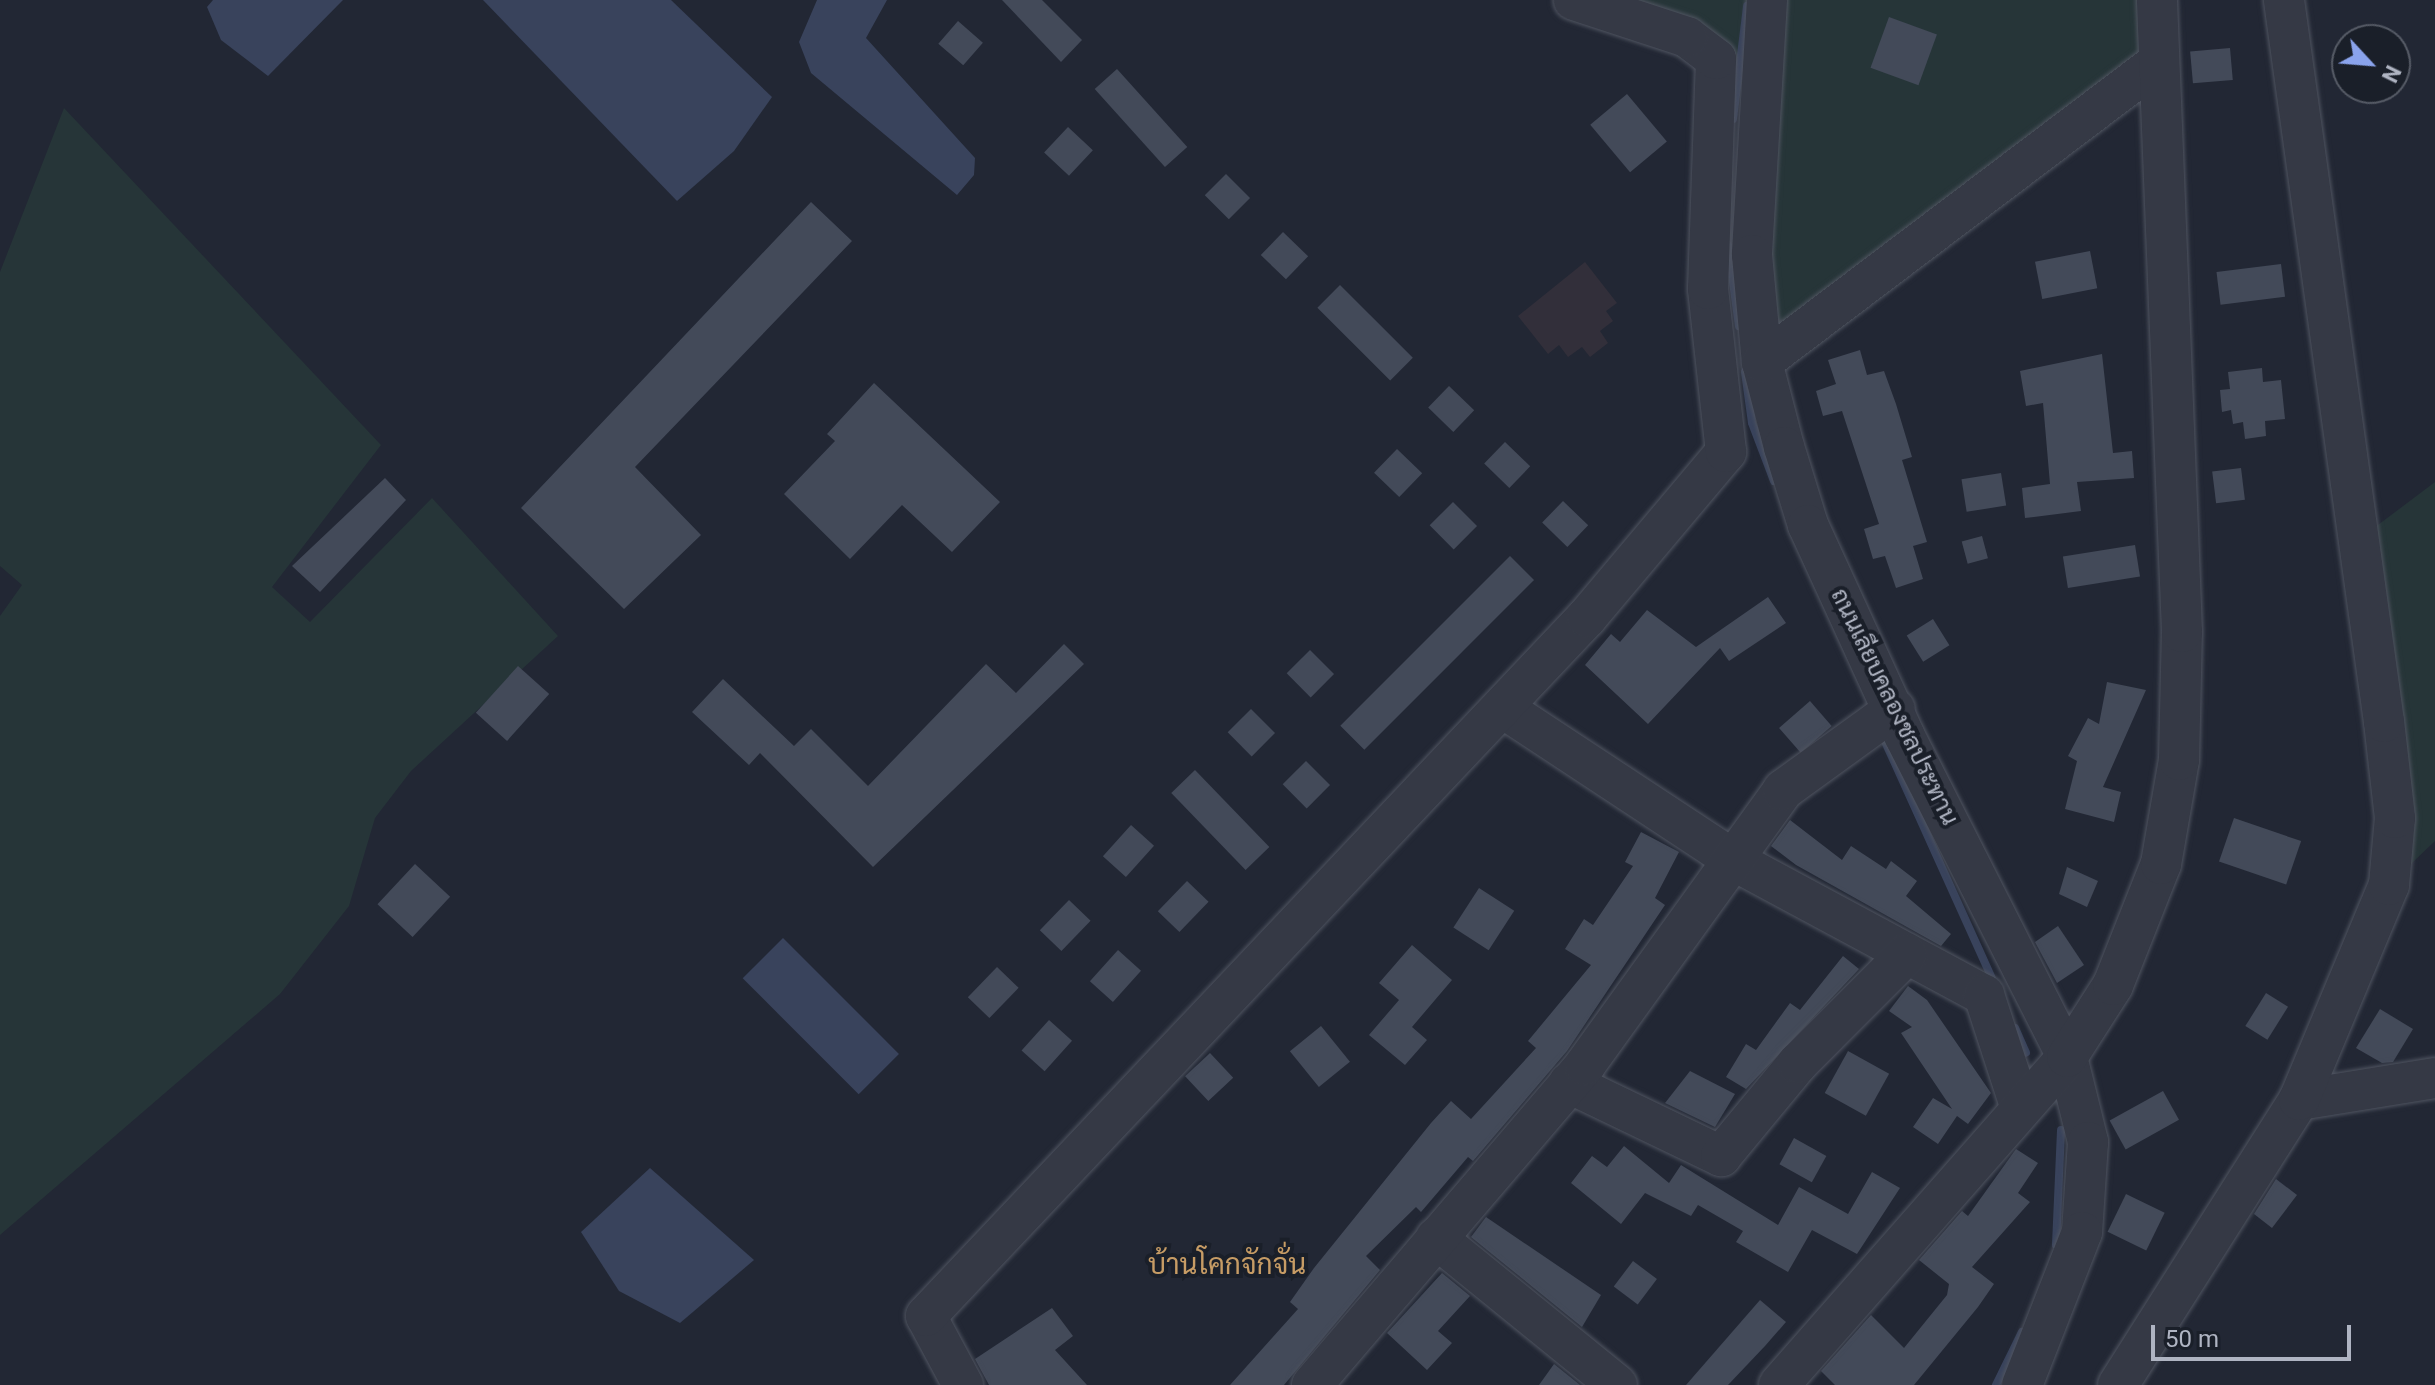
<!DOCTYPE html>
<meta charset="utf-8">
<style>
body{margin:0}
#map{position:relative;width:2435px;height:1385px;overflow:hidden;background:#222734;font-family:Roboto,Sarabun,sans-serif}
div>[style]{position:absolute}
.medical>*{inset:0;background:#322f3a}
.green>*{inset:0;background:#263538}
.water>*{inset:0;background:#39435c;transform-origin:0 0}
.stream>*{height:8px;margin:-4px;padding:0 4px;transform-origin:4px;border-radius:4px;background:#39435c}
.building>*{inset:0;background:#434a59;transform-origin:0 0}
.roads{filter:drop-shadow(0 0 2px #4f5460) drop-shadow(0 0 2px #4f5460)}
.minor>*{height:40px;margin:-20px;padding:0 20px;transform-origin:20px;border-radius:20px;background:#353945}
span{translate:-50% -50%;white-space:nowrap;text-align:center;line-height:1.15;-webkit-text-stroke:8px #1a1f29;paint-order:stroke}
.street-label{font-size:24px;color:#afb4c2}
.quarter-label{font-size:28px;color:#c79c65}
.north{position:absolute;left:2331px;top:24px;width:80px;height:80px;box-sizing:border-box;background:#1a1f29;border:2px solid #565b66;border-radius:50%;rotate:116deg;font-size:22px;font-weight:700;line-height:32px;text-align:center;color:#afb4c2}
.north::after{content:'';display:block;margin:auto;width:28px;height:36px;background:#8aa3ec;clip-path:polygon(50% 0,100% 100%,50% 72%,0 100%)}
.scale{position:absolute;left:2151px;top:1325px;width:200px;height:36px;box-sizing:border-box;border:4px solid #afb4c2;border-top:0;padding-left:10px;font-size:24px;line-height:28px;white-space:nowrap;color:#afb4c2;-webkit-text-stroke:6px #1a1f29;paint-order:stroke}
</style>
<div id="map">
<div class="medical">
<i style="clip-path:polygon(1585px 262px,1617px 303px,1606px 311px,1613px 321px,1600px 331px,1608px 343px,1590px 357px,1582px 347px,1568px 357px,1559px 345px,1548px 354px,1518px 316px)"></i>
</div>
<div class="green">
<i style="clip-path:polygon(1575px 0,2157px 0,2156px 64px,1762px 362px,1760px 46px,1738px 76px,1717px 74px)"></i>
<i style="clip-path:polygon(64px 108px,381px 445px,272px 587px,310px 622px,432px 498px,558px 636px,411px 771px,375px 818px,349px 906px,280px 994px,0 1235px,0 616px,22px 585px,0 566px,0 272px)"></i>
<i style="clip-path:polygon(2435px 482px,2435px 841px,2389px 885px,2358px 540px)"></i>
</div>
<div class="water">
<i style="clip-path:polygon(213px 0,343px 0,268px 76px,221px 40px,207px 7px)"></i>
<i style="clip-path:polygon(483px 0,671px 0,772px 97px,734px 151px,677px 201px)"></i>
<i style="clip-path:polygon(817px 0,887px 0,866px 38px,975px 158px,974px 175px,957px 195px,811px 73px,799px 42px)"></i>
<i style="left:783px;top:938px;width:164px;height:57px;rotate:45deg"></i>
<i style="clip-path:polygon(650px 1168px,754px 1260px,680px 1323px,619px 1291px,581px 1232px)"></i>
</div>
<div class="stream">
<i style="left:1733px;top:119px;width:114px;rotate:-82.9deg"></i>
<i style="left:1728px;top:245px;width:82px;rotate:82.3deg"></i>
<i style="left:1745px;top:372px;width:51px;rotate:82.2deg"></i>
<i style="left:1752px;top:423px;width:62px;rotate:69.2deg"></i>
<i style="left:1883px;top:737px;width:270px;rotate:65.7deg"></i>
<i style="left:2015px;top:1028px;width:27px;rotate:66deg"></i>
<i style="left:2056px;top:1245px;width:115px;rotate:-87.5deg"></i>
<i style="left:1996px;top:1385px;width:59px;rotate:-63.9deg"></i>
</div>
<div class="building">
<i style="clip-path:polygon(1002px 0,1042px 0,1082px 40px,1061px 62px)"></i>
<i style="left:1889px;top:17px;width:51px;height:54px;rotate:20deg"></i>
<i style="left:958px;top:21px;width:33px;height:30px;rotate:41deg"></i>
<i style="left:2230px;top:48px;width:32px;height:40px;rotate:85deg"></i>
<i style="left:1117px;top:69px;width:105px;height:30px;rotate:48deg"></i>
<i style="left:1627px;top:94px;width:62px;height:48px;rotate:50deg"></i>
<i style="left:1068px;top:127px;width:34px;height:35px;rotate:43deg"></i>
<i style="left:1226px;top:174px;width:34px;height:30px;rotate:45deg"></i>
<i style="clip-path:polygon(811px 202px,852px 241px,635px 467px,701px 535px,624px 609px,521px 508px)"></i>
<i style="left:1283px;top:232px;width:35px;height:32px;rotate:44deg"></i>
<i style="left:2090px;top:251px;width:38px;height:56px;rotate:79deg"></i>
<i style="left:2281px;top:264px;width:33px;height:65px;rotate:83deg"></i>
<i style="left:1340px;top:285px;width:103px;height:32px;rotate:45deg"></i>
<i style="clip-path:polygon(1860px 350px,1867px 375px,1884px 371px,1896px 404px,1912px 457px,1902px 460px,1927px 542px,1913px 546px,1923px 579px,1896px 588px,1885px 556px,1873px 559px,1864px 529px,1879px 524px,1842px 411px,1823px 416px,1816px 391px,1836px 384px,1828px 360px)"></i>
<i style="clip-path:polygon(2102px 354px,2113px 453px,2132px 451px,2134px 478px,2077px 482px,2081px 511px,2025px 518px,2022px 488px,2050px 484px,2043px 403px,2026px 406px,2020px 371px)"></i>
<i style="clip-path:polygon(2262px 368px,2263px 382px,2281px 380px,2285px 419px,2265px 421px,2266px 436px,2245px 439px,2243px 422px,2233px 424px,2231px 410px,2222px 412px,2220px 390px,2230px 389px,2228px 372px)"></i>
<i style="clip-path:polygon(874px 383px,1000px 502px,952px 552px,902px 505px,850px 559px,784px 494px,835px 441px,827px 434px)"></i>
<i style="left:1449px;top:386px;width:35px;height:30px;rotate:44deg"></i>
<i style="left:1505px;top:442px;width:35px;height:30px;rotate:44deg"></i>
<i style="left:1397px;top:449px;width:35px;height:33px;rotate:44deg"></i>
<i style="left:2241px;top:468px;width:32px;height:29px;rotate:83deg"></i>
<i style="left:2001px;top:473px;width:33px;height:40px;rotate:81deg"></i>
<i style="clip-path:polygon(385px 478px,406px 500px,320px 592px,292px 566px)"></i>
<i style="left:1563px;top:501px;width:35px;height:30px;rotate:44deg"></i>
<i style="left:1453px;top:502px;width:34px;height:33px;rotate:45deg"></i>
<i style="left:1982px;top:536px;width:23px;height:21px;rotate:75deg"></i>
<i style="left:2135px;top:545px;width:32px;height:73px;rotate:81deg"></i>
<i style="left:1510px;top:556px;width:34px;height:240px;rotate:45deg"></i>
<i style="clip-path:polygon(1768px 597px,1786px 623px,1729px 661px,1720px 648px,1648px 724px,1585px 665px,1611px 634px,1620px 642px,1647px 610px,1696px 647px)"></i>
<i style="left:1933px;top:619px;width:31px;height:31px;rotate:58deg"></i>
<i style="clip-path:polygon(1064px 644px,1084px 664px,873px 867px,760px 753px,749px 765px,692px 712px,723px 679px,794px 746px,811px 729px,868px 786px,986px 664px,1016px 693px)"></i>
<i style="left:1310px;top:650px;width:34px;height:33px;rotate:45deg"></i>
<i style="left:518px;top:666px;width:42px;height:63px;rotate:42deg"></i>
<i style="clip-path:polygon(2107px 682px,2146px 690px,2103px 787px,2121px 792px,2114px 822px,2065px 809px,2077px 761px,2068px 756px,2088px 718px,2099px 724px)"></i>
<i style="left:1810px;top:701px;width:33px;height:41px;rotate:49deg"></i>
<i style="left:1251px;top:709px;width:34px;height:33px;rotate:45deg"></i>
<i style="left:1306px;top:761px;width:34px;height:33px;rotate:45deg"></i>
<i style="left:1195px;top:770px;width:107px;height:33px;rotate:46deg"></i>
<i style="left:2234px;top:818px;width:71px;height:46px;rotate:19deg"></i>
<i style="clip-path:polygon(1790px 820px,1842px 860px,1851px 846px,1886px 869px,1891px 861px,1917px 881px,1906px 896px,1951px 934px,1941px 946px,1796px 865px,1771px 846px)"></i>
<i style="left:1131px;top:825px;width:31px;height:42px;rotate:42deg"></i>
<i style="clip-path:polygon(1641px 832px,1679px 852px,1655px 898px,1665px 905px,1567px 1051px,1473px 1161px,1468px 1157px,1421px 1212px,1416px 1207px,1366px 1256px,1380px 1270px,1284px 1385px,1230px 1385px,1298px 1309px,1290px 1302px,1314px 1268px,1431px 1123px,1451px 1101px,1471px 1119px,1536px 1048px,1528px 1041px,1591px 965px,1565px 949px,1584px 919px,1593px 925px,1633px 866px,1625px 862px)"></i>
<i style="left:415px;top:864px;width:48px;height:55px;rotate:43deg"></i>
<i style="clip-path:polygon(2067px 867px,2098px 881px,2087px 907px,2059px 894px)"></i>
<i style="left:1187px;top:881px;width:30px;height:42px;rotate:44deg"></i>
<i style="left:1479px;top:888px;width:42px;height:47px;rotate:33deg"></i>
<i style="left:1069px;top:900px;width:30px;height:42px;rotate:44deg"></i>
<i style="clip-path:polygon(2058px 926px,2084px 965px,2057px 983px,2035px 942px)"></i>
<i style="clip-path:polygon(1412px 945px,1452px 980px,1412px 1027px,1427px 1040px,1405px 1065px,1369px 1035px,1399px 1000px,1379px 983px)"></i>
<i style="left:1118px;top:950px;width:31px;height:42px;rotate:42deg"></i>
<i style="clip-path:polygon(1843px 956px,1859px 969px,1746px 1089px,1726px 1077px,1746px 1044px,1756px 1050px,1790px 1003px,1800px 1010px)"></i>
<i style="left:997px;top:967px;width:30px;height:42px;rotate:44deg"></i>
<i style="clip-path:polygon(1908px 986px,1927px 1000px,1991px 1093px,1968px 1124px,1957px 1116px,1938px 1144px,1913px 1127px,1933px 1098px,1952px 1109px,1901px 1033px,1912px 1027px,1889px 1011px)"></i>
<i style="left:2266px;top:993px;width:26px;height:39px;rotate:32deg"></i>
<i style="clip-path:polygon(2380px 1009px,2413px 1029px,2393px 1062px,2382px 1063px,2356px 1048px)"></i>
<i style="left:1049px;top:1020px;width:31px;height:41px;rotate:42deg"></i>
<i style="left:1321px;top:1026px;width:46px;height:40px;rotate:51deg"></i>
<i style="left:1848px;top:1051px;width:47px;height:48px;rotate:29deg"></i>
<i style="left:1210px;top:1053px;width:34px;height:34px;rotate:47deg"></i>
<i style="clip-path:polygon(1690px 1071px,1735px 1094px,1715px 1127px,1665px 1103px)"></i>
<i style="left:2163px;top:1091px;width:33px;height:61px;rotate:61deg"></i>
<i style="left:1794px;top:1138px;width:37px;height:30px;rotate:29deg"></i>
<i style="clip-path:polygon(1624px 1146px,1669px 1183px,1681px 1165px,1778px 1225px,1799px 1187px,1848px 1214px,1872px 1172px,1900px 1188px,1857px 1254px,1812px 1230px,1788px 1272px,1736px 1242px,1743px 1231px,1698px 1205px,1691px 1216px,1645px 1193px,1621px 1224px,1571px 1183px,1592px 1156px,1607px 1167px)"></i>
<i style="clip-path:polygon(2016px 1149px,2038px 1163px,2018px 1193px,2030px 1202px,1972px 1267px,1994px 1284px,1978px 1307px,1914px 1385px,1835px 1385px,1821px 1371px,1871px 1315px,1904px 1348px,1947px 1295px,1949px 1284px,1919px 1260px,1962px 1211px,1968px 1216px)"></i>
<i style="clip-path:polygon(2276px 1179px,2297px 1195px,2272px 1228px,2254px 1214px)"></i>
<i style="left:2126px;top:1194px;width:43px;height:42px;rotate:26deg"></i>
<i style="clip-path:polygon(1486px 1217px,1601px 1295px,1582px 1327px,1471px 1237px)"></i>
<i style="left:1633px;top:1261px;width:30px;height:32px;rotate:37deg"></i>
<i style="clip-path:polygon(1442px 1273px,1470px 1296px,1438px 1331px,1452px 1343px,1427px 1370px,1387px 1333px)"></i>
<i style="clip-path:polygon(1760px 1300px,1786px 1322px,1765px 1346px,1728px 1385px,1686px 1385px)"></i>
<i style="clip-path:polygon(1052px 1308px,1073px 1336px,1055px 1350px,1087px 1385px,989px 1385px,975px 1359px)"></i>
<i style="clip-path:polygon(1554px 1364px,1580px 1385px,1539px 1385px)"></i>
</div>
<div class="roads">
<div class="minor">
<i style="left:1767px;top:0;width:255px;rotate:93.4deg"></i>
<i style="left:1752px;top:255px;width:107px;rotate:84.7deg"></i>
<i style="left:1762px;top:362px;width:88px;rotate:75.5deg"></i>
<i style="left:1784px;top:447px;width:82px;rotate:72.9deg"></i>
<i style="left:1808px;top:525px;width:233px;rotate:65.4deg"></i>
<i style="left:1905px;top:737px;width:359px;rotate:63.1deg"></i>
<i style="left:2067px;top:1057px;width:88px;rotate:76.1deg"></i>
<i style="left:2088px;top:1142px;width:90px;rotate:93.8deg"></i>
<i style="left:2082px;top:1232px;width:164px;rotate:111.4deg"></i>
<i style="left:1762px;top:362px;width:494px;rotate:-37.1deg"></i>
<i style="left:1503px;top:708px;width:278px;rotate:33.4deg"></i>
<i style="left:1735px;top:861px;width:283px;rotate:28.3deg"></i>
<i style="left:1984px;top:995px;width:114px;rotate:72deg"></i>
<i style="left:1569px;top:1083px;width:169px;rotate:25.7deg"></i>
<i style="left:1721px;top:1156px;width:121px;rotate:-50.4deg"></i>
<i style="left:1798px;top:1063px;width:154px;rotate:-45deg"></i>
<i style="left:2299px;top:1100px;width:138px;rotate:-9.2deg"></i>
<i style="left:1436px;top:1238px;width:233px;rotate:39.1deg"></i>
<i style="left:963px;top:1385px;width:78px;rotate:-118.2deg"></i>
<i style="left:926px;top:1316px;width:962px;rotate:-46.6deg"></i>
<i style="left:1587px;top:617px;width:216px;rotate:-49.9deg"></i>
<i style="left:1726px;top:452px;width:164px;rotate:-96.3deg"></i>
<i style="left:1708px;top:289px;width:230px;rotate:-88deg"></i>
<i style="left:1716px;top:59px;width:36px;rotate:-143deg"></i>
<i style="left:1687px;top:37px;width:119px;rotate:-161.9deg"></i>
<i style="left:1312px;top:1385px;width:421px;rotate:-49.5deg"></i>
<i style="left:1585px;top:1065px;width:339px;rotate:-54.2deg"></i>
<i style="left:1783px;top:790px;width:138px;rotate:-35.9deg"></i>
<i style="left:1779px;top:1385px;width:436px;rotate:-48.7deg"></i>
<i style="left:2067px;top:1057px;width:85px;rotate:-57.4deg"></i>
<i style="left:2113px;top:985px;width:130px;rotate:-68.4deg"></i>
<i style="left:2161px;top:864px;width:106px;rotate:-80.2deg"></i>
<i style="left:2179px;top:760px;width:128px;rotate:-88.7deg"></i>
<i style="left:2182px;top:632px;width:632px;rotate:-92.27deg"></i>
<i style="left:2118px;top:1385px;width:338px;rotate:-57.6deg"></i>
<i style="left:2299px;top:1100px;width:233px;rotate:-67.3deg"></i>
<i style="left:2389px;top:885px;width:67px;rotate:-84.9deg"></i>
<i style="left:2395px;top:818px;width:97px;rotate:-96.5deg"></i>
<i style="left:2384px;top:722px;width:729px;rotate:-97.89deg"></i>
</div>
</div>
<div class="street-label">
<span style="left:1894px;top:707px;rotate:64deg">ถนนเลียบคลองชลประทาน</span>
</div>
<div class="quarter-label">
<span style="left:1227px;top:1265px">บ้านโคกจักจั่น</span>
</div>
<div class="north">N</div>
<div class="scale">50 m</div>
</div>
